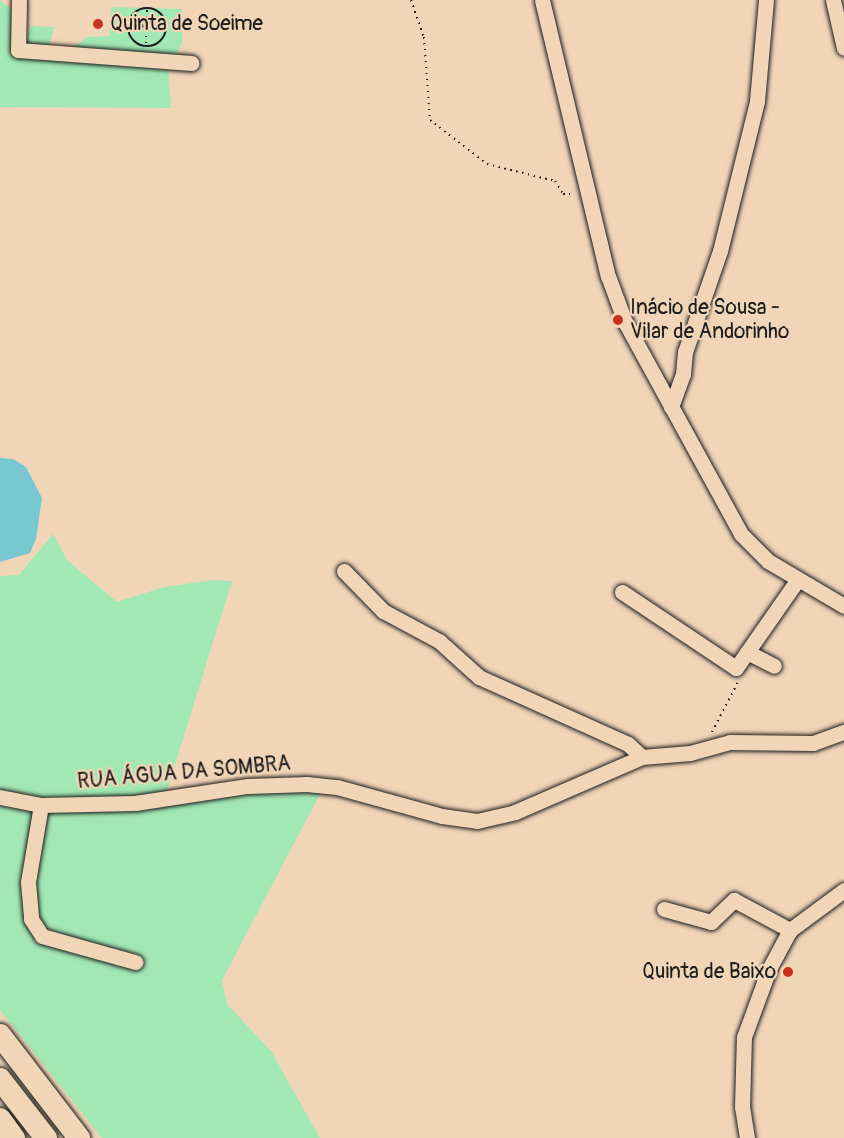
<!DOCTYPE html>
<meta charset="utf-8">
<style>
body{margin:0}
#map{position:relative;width:844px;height:1138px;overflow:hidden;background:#f1d5b7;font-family:Pangolin,sans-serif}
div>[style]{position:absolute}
.green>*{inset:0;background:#a2e8b4}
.water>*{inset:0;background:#78c8d2}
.path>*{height:2px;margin-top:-1px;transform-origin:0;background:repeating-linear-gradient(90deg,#1c1c1c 0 1.5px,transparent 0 6px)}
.path>.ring{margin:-1px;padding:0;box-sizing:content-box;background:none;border:2px solid #1c1c1c;border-radius:50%}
.roads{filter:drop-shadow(0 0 2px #1c1c1c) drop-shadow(0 0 2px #1c1c1c)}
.minor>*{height:15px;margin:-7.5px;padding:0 7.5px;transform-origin:7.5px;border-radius:7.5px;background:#f1d5b7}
.highway>*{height:22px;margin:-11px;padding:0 11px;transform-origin:11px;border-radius:11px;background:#f1d5b7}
.dots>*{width:16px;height:16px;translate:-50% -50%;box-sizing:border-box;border:3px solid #f1d5b7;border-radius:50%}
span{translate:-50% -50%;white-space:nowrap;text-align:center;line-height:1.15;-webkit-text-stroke:4.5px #f1d5b7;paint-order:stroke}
.poi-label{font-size:21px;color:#1c1c1c}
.left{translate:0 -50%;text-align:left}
.right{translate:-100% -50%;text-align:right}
.street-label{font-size:21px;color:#1c1c1c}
</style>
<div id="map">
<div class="green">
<i style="clip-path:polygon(0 0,15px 13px,14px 56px,168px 67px,171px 108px,0 107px)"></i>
<i style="clip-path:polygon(111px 7px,182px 9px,182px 44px,175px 58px,73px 48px,87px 37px,109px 36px)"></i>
<i style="clip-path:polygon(31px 26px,54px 27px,49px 48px,24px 46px)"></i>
<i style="clip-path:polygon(53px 534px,67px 560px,117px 602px,164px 587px,214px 580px,232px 581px,166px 794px,329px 777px,222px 980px,227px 1004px,271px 1051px,320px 1138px,102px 1138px,0 1010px,0 576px,19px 575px)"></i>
</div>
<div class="water">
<i style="clip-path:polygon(0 458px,13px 459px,26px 467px,42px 498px,36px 539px,30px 553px,0 562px)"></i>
</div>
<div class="path">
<i style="left:411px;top:0;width:39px;rotate:71deg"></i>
<i style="left:424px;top:37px;width:83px;rotate:85.9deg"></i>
<i style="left:430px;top:120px;width:72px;rotate:37.7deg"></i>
<i style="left:487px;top:164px;width:70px;rotate:14deg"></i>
<i style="left:555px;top:181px;width:15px;rotate:58deg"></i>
<i style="left:563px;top:194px;width:12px"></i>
<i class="ring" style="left:128px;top:8px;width:36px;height:36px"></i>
<i style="left:147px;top:10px;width:10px;rotate:90deg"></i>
<i style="left:126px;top:26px;width:16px"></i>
<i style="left:142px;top:26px;width:6px;rotate:51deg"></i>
<i style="left:146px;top:31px;width:9px;rotate:-36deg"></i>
<i style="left:153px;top:26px;width:8px;rotate:-135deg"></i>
<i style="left:147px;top:20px;width:8px;rotate:130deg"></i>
<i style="left:153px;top:26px;width:15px"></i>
<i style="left:146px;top:43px;width:12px;rotate:-90deg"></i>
<i style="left:712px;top:732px;width:56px;rotate:-62.5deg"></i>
</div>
<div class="roads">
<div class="minor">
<i style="left:19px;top:0;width:50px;rotate:91.1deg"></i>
<i style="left:18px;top:50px;width:174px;rotate:4.3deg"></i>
<i style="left:542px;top:0;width:284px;rotate:76.6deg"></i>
<i style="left:608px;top:276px;width:49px;rotate:69.7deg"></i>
<i style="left:625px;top:322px;width:242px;rotate:61.3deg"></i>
<i style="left:741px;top:534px;width:38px;rotate:45deg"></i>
<i style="left:768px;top:561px;width:88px;rotate:30.6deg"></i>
<i style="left:833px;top:0;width:49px;rotate:77.1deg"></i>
<i style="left:671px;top:407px;width:35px;rotate:-70deg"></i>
<i style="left:683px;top:374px;width:22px;rotate:-85deg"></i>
<i style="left:685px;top:352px;width:107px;rotate:-70.9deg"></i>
<i style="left:720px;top:251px;width:154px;rotate:-76.1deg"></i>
<i style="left:757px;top:101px;width:101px;rotate:-84.9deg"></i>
<i style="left:344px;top:571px;width:56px;rotate:45.7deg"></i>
<i style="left:383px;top:611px;width:64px;rotate:28.2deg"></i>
<i style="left:439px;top:641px;width:54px;rotate:42deg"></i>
<i style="left:479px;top:677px;width:163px;rotate:24.2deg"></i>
<i style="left:628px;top:744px;width:19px;rotate:43deg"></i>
<i style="left:622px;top:592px;width:137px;rotate:33.7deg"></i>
<i style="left:736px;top:668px;width:108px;rotate:-55.1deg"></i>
<i style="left:747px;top:652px;width:30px;rotate:27deg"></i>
<i style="left:0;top:797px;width:42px;rotate:11deg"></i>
<i style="left:41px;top:805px;width:94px;rotate:-1.2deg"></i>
<i style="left:135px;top:803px;width:114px;rotate:-8.6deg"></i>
<i style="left:248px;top:786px;width:59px;rotate:-1.9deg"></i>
<i style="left:307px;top:784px;width:30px;rotate:6deg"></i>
<i style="left:337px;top:787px;width:109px;rotate:15.4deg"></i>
<i style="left:442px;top:816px;width:35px;rotate:8deg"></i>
<i style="left:477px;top:821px;width:39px;rotate:-13deg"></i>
<i style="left:515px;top:812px;width:138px;rotate:-23.4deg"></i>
<i style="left:642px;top:757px;width:48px;rotate:-4.8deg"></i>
<i style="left:690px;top:753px;width:41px;rotate:-15.4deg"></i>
<i style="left:730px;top:742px;width:83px;rotate:0.7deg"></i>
<i style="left:813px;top:743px;width:33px;rotate:-20deg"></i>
<i style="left:41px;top:805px;width:78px;rotate:99.6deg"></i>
<i style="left:28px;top:882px;width:37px;rotate:85deg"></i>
<i style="left:31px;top:919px;width:20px;rotate:57deg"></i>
<i style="left:42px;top:936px;width:97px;rotate:15.6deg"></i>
<i style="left:664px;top:909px;width:49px;rotate:15.5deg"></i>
<i style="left:711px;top:922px;width:32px;rotate:-44deg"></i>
<i style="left:734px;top:900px;width:64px;rotate:28.2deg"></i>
<i style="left:747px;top:1138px;width:31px;rotate:-99deg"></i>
<i style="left:742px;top:1107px;width:70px;rotate:-88.4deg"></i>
<i style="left:744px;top:1037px;width:72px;rotate:-69.8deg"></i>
<i style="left:769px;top:969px;width:44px;rotate:-61.7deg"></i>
<i style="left:790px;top:930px;width:67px;rotate:-36.5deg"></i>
</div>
<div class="highway">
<i style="left:0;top:1035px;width:130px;rotate:52.5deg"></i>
<i style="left:0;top:1079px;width:75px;rotate:52.1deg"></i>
<i style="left:0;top:1119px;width:24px;rotate:54deg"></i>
</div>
</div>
<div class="dots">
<i style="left:98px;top:24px;background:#c8321e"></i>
<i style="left:618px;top:320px;background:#c8321e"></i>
<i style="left:788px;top:972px;background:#c8321e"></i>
</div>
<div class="poi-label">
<span class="left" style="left:110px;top:24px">Quinta de Soeime</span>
<span class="left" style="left:630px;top:320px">Inácio de Sousa -<br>Vilar de Andorinho</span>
<span class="right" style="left:776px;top:972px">Quinta de Baixo</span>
</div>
<div class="street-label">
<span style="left:184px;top:773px;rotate:-5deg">RUA ÁGUA DA SOMBRA</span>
</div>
</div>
